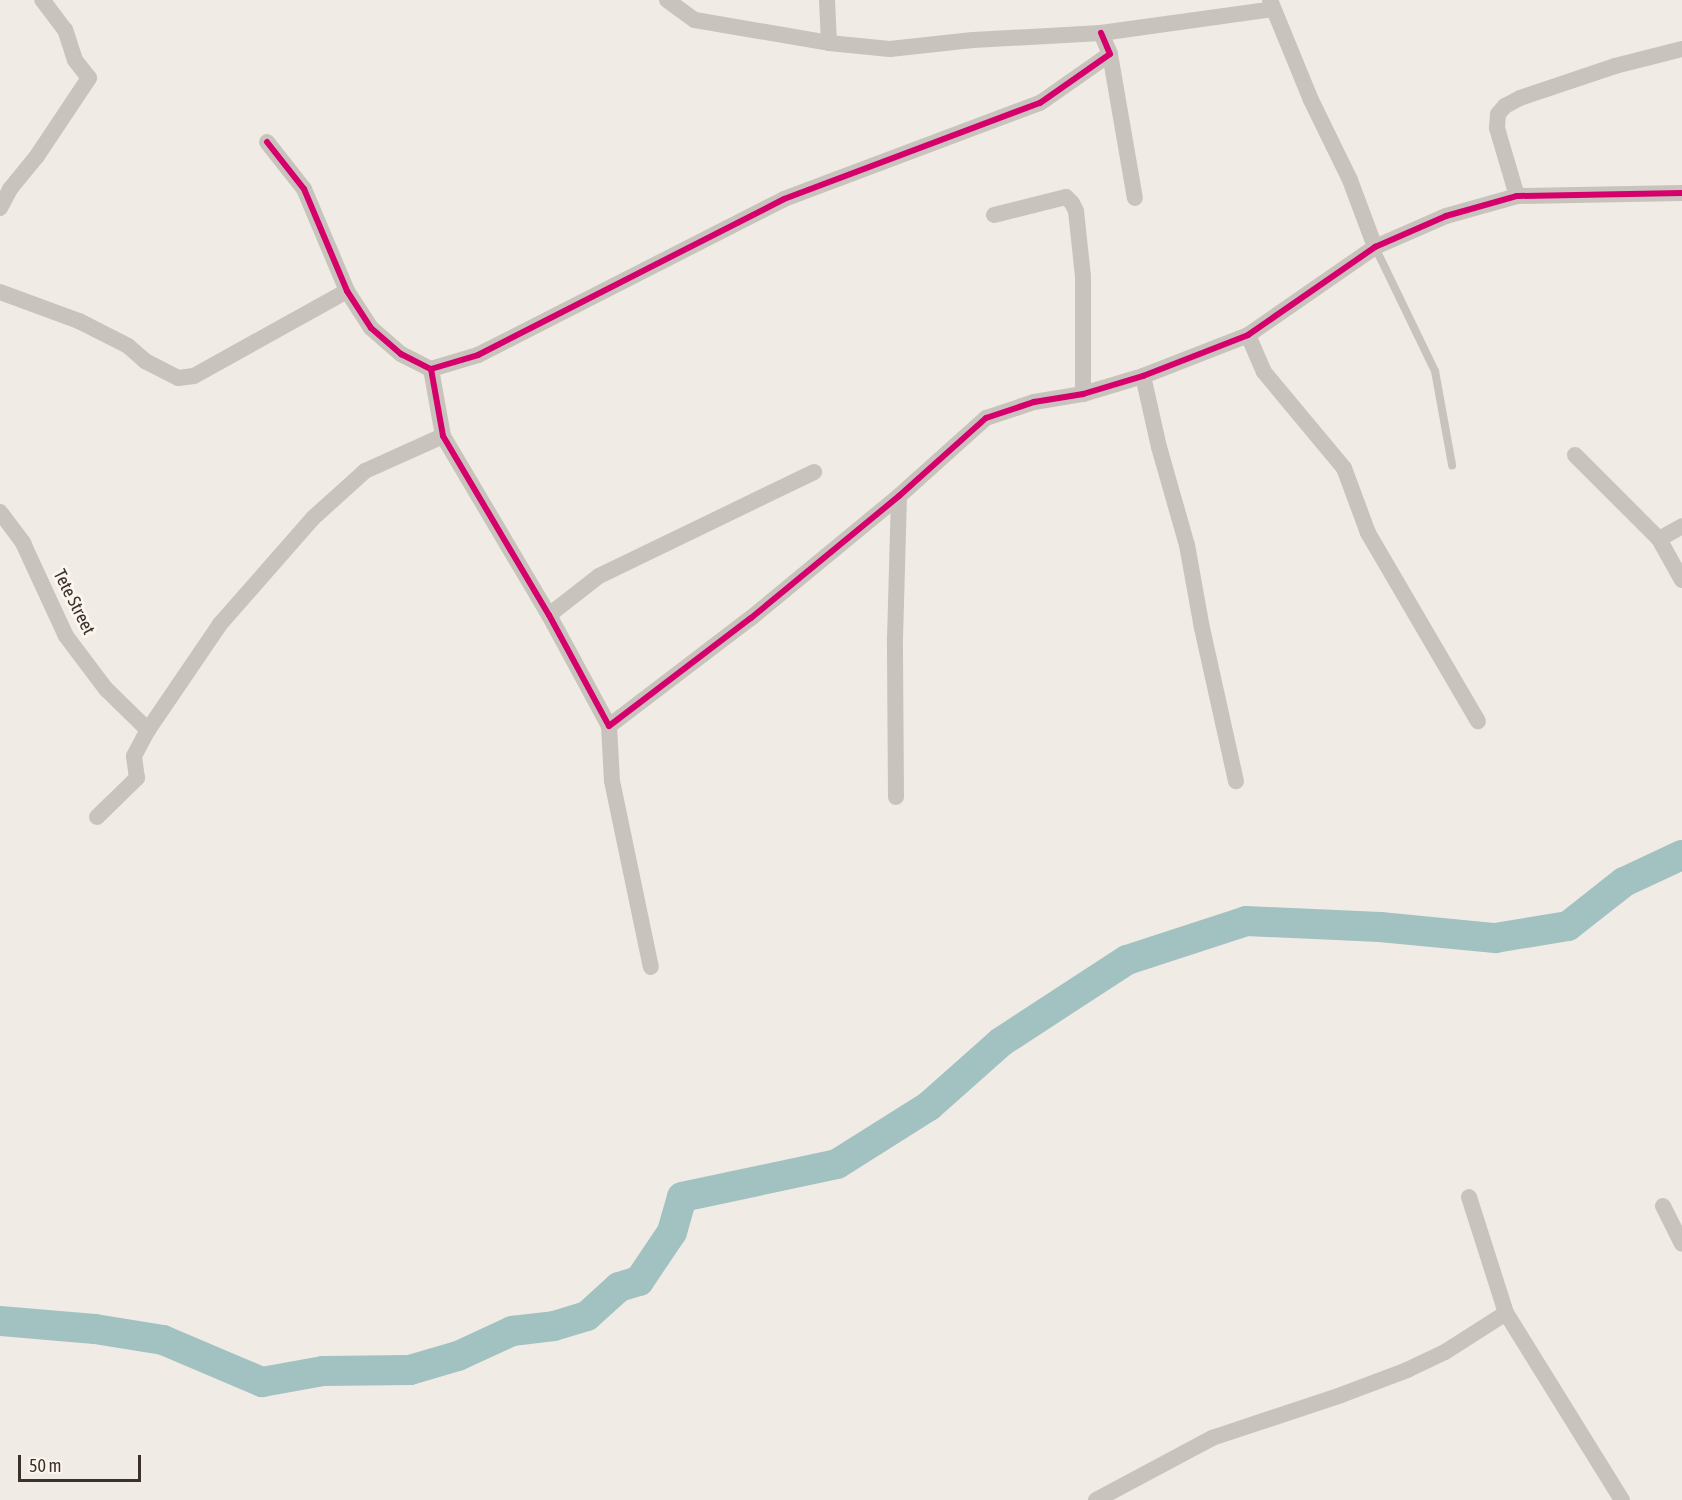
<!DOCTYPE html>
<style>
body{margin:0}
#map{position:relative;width:1682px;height:1500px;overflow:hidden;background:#f0ebe5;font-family:"Asap Condensed",sans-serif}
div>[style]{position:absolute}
.river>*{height:30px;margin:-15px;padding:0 15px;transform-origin:15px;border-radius:15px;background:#a1c2c1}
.lane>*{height:8px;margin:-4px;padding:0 4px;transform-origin:4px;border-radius:4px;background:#c9c3be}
.street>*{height:16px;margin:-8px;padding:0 8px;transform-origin:8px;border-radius:8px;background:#c9c3be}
.cycleway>*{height:6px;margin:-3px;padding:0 3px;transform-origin:3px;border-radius:3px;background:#d6006c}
span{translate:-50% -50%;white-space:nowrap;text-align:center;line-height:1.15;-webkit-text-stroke:6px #fbf5ee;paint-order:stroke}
.street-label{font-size:18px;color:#3b302b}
.scale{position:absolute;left:18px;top:1455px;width:123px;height:27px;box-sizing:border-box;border:3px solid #3b302b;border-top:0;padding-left:8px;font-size:18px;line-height:21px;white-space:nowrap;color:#3b302b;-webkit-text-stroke:4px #fbf5ee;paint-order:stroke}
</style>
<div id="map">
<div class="river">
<i style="left:0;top:1321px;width:95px;rotate:4.8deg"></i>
<i style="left:95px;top:1329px;width:69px;rotate:9.2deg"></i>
<i style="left:163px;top:1340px;width:108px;rotate:23deg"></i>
<i style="left:262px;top:1382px;width:62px;rotate:-10.2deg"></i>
<i style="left:323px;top:1371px;width:87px;rotate:-0.7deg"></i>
<i style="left:410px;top:1370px;width:50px;rotate:-16.3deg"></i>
<i style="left:458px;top:1356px;width:60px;rotate:-24.8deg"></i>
<i style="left:512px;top:1331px;width:42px;rotate:-6.8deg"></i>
<i style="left:554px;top:1326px;width:34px;rotate:-17deg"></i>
<i style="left:587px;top:1316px;width:43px;rotate:-42.2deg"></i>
<i style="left:619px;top:1287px;width:21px;rotate:-17deg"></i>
<i style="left:639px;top:1281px;width:59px;rotate:-56deg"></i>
<i style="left:672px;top:1232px;width:36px;rotate:-74deg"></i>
<i style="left:682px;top:1197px;width:158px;rotate:-12deg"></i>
<i style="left:837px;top:1164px;width:109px;rotate:-32.2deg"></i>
<i style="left:929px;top:1106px;width:96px;rotate:-41.6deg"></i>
<i style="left:1001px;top:1042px;width:150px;rotate:-33.1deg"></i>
<i style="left:1127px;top:960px;width:125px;rotate:-18.1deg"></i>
<i style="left:1246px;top:921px;width:134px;rotate:2.6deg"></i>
<i style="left:1380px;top:927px;width:116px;rotate:5.5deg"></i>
<i style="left:1495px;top:938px;width:74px;rotate:-9.3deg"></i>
<i style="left:1568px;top:926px;width:71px;rotate:-38.2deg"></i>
<i style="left:1624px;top:882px;width:64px;rotate:-25deg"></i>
</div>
<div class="lane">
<i style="left:1375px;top:247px;width:138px;rotate:64.2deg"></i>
<i style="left:1435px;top:371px;width:96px;rotate:79.7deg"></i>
</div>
<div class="street">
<i style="left:667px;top:0;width:34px;rotate:36deg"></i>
<i style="left:695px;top:20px;width:136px;rotate:9.7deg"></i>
<i style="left:829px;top:43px;width:61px;rotate:5.6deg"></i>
<i style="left:890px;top:49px;width:83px;rotate:-6.2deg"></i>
<i style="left:973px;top:40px;width:128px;rotate:-3.1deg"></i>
<i style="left:1101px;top:33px;width:174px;rotate:-7.9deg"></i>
<i style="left:827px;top:0;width:43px;rotate:87.3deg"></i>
<i style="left:1270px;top:0;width:108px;rotate:67.7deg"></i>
<i style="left:1311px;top:100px;width:89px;rotate:64deg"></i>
<i style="left:1350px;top:180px;width:72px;rotate:69.5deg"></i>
<i style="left:1110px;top:54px;width:146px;rotate:80.2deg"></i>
<i style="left:267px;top:142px;width:60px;rotate:51.8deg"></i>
<i style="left:304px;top:189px;width:111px;rotate:67.1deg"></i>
<i style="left:347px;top:291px;width:44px;rotate:57deg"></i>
<i style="left:371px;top:328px;width:40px;rotate:41deg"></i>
<i style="left:401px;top:354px;width:34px;rotate:27deg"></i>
<i style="left:431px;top:369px;width:49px;rotate:-16.6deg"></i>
<i style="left:478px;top:355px;width:343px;rotate:-27deg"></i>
<i style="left:784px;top:199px;width:273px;rotate:-20.6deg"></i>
<i style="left:1040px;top:103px;width:85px;rotate:-35deg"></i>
<i style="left:1110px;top:54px;width:23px;rotate:-113deg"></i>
<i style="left:1517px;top:196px;width:71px;rotate:-106.4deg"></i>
<i style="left:1497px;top:128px;width:14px;rotate:-86deg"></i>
<i style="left:1498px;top:114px;width:11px;rotate:-49deg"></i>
<i style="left:1505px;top:106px;width:17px;rotate:-28deg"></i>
<i style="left:1520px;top:98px;width:100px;rotate:-18.6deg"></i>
<i style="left:1615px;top:66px;width:69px;rotate:-14.2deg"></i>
<i style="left:0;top:208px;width:21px;rotate:-62deg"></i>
<i style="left:10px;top:189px;width:43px;rotate:-50.7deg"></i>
<i style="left:37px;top:156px;width:94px;rotate:-56.3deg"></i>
<i style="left:89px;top:78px;width:23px;rotate:-128deg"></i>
<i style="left:75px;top:60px;width:32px;rotate:-108deg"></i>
<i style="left:65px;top:30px;width:38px;rotate:-127deg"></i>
<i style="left:994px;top:215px;width:74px;rotate:-14deg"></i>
<i style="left:1066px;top:197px;width:8px;rotate:45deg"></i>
<i style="left:1072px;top:203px;width:9px;rotate:63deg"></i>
<i style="left:1076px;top:211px;width:65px;rotate:83.9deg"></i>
<i style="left:1083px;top:276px;width:118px;rotate:90deg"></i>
<i style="left:0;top:292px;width:84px;rotate:20.2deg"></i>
<i style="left:79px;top:321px;width:55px;rotate:27deg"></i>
<i style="left:128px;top:346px;width:23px;rotate:41deg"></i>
<i style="left:145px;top:361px;width:37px;rotate:27deg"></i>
<i style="left:178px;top:378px;width:16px;rotate:-7deg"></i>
<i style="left:194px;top:376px;width:175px;rotate:-29.1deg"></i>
<i style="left:1248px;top:335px;width:40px;rotate:66.6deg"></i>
<i style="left:1264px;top:372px;width:125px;rotate:50.2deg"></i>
<i style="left:1344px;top:468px;width:69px;rotate:69.7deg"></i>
<i style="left:1368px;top:533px;width:218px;rotate:59.7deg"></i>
<i style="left:431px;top:369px;width:68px;rotate:79.8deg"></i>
<i style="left:443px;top:436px;width:208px;rotate:59.4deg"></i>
<i style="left:549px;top:615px;width:126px;rotate:61.6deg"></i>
<i style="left:609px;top:726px;width:178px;rotate:-37.3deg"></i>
<i style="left:751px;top:618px;width:192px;rotate:-39.5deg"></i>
<i style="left:899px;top:496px;width:117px;rotate:-41.9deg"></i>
<i style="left:986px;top:418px;width:51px;rotate:-18.4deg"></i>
<i style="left:1034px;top:402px;width:50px;rotate:-9.3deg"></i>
<i style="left:1083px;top:394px;width:63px;rotate:-16.7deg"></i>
<i style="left:1143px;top:376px;width:113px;rotate:-21.3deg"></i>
<i style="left:1248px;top:335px;width:155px;rotate:-34.7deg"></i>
<i style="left:1375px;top:247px;width:77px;rotate:-23.6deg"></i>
<i style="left:1446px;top:216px;width:74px;rotate:-15.7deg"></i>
<i style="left:1517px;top:196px;width:165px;rotate:-1deg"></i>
<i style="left:1143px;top:376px;width:73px;rotate:77.3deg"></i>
<i style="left:1159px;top:447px;width:102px;rotate:74.1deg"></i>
<i style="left:1187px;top:545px;width:84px;rotate:79.8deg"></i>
<i style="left:1202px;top:628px;width:157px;rotate:77.5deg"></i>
<i style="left:1575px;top:455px;width:119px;rotate:45deg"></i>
<i style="left:1659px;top:539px;width:47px;rotate:60.7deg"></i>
<i style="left:0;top:512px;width:39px;rotate:53deg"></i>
<i style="left:23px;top:543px;width:102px;rotate:65.2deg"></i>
<i style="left:66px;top:636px;width:66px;rotate:53deg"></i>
<i style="left:106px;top:689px;width:59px;rotate:44.3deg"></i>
<i style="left:1659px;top:539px;width:26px;rotate:-29deg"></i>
<i style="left:549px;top:615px;width:63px;rotate:-38deg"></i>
<i style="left:599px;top:576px;width:239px;rotate:-25.8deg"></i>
<i style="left:609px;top:726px;width:55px;rotate:86.9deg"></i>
<i style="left:612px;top:781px;width:190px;rotate:78.2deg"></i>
<i style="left:896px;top:797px;width:158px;rotate:-90.4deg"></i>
<i style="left:895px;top:639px;width:143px;rotate:-88.4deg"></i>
<i style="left:97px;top:817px;width:56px;rotate:-44.3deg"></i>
<i style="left:137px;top:778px;width:22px;rotate:-98deg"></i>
<i style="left:134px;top:756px;width:30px;rotate:-62deg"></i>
<i style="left:148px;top:730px;width:128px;rotate:-55.8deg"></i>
<i style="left:220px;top:624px;width:141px;rotate:-48.7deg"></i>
<i style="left:313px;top:518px;width:70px;rotate:-42.1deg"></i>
<i style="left:365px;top:471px;width:85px;rotate:-24.2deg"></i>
<i style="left:1469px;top:1197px;width:122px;rotate:72.3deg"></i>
<i style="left:1506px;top:1313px;width:220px;rotate:58.2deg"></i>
<i style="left:1663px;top:1206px;width:42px;rotate:63.4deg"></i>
<i style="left:1096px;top:1500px;width:132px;rotate:-28.1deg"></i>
<i style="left:1212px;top:1438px;width:136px;rotate:-18.4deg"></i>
<i style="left:1341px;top:1395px;width:71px;rotate:-20.7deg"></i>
<i style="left:1407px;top:1370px;width:42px;rotate:-25.3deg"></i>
<i style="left:1445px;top:1352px;width:72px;rotate:-32.6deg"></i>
</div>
<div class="cycleway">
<i style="left:267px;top:142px;width:60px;rotate:51.8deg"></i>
<i style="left:304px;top:189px;width:111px;rotate:67.1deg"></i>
<i style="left:347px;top:291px;width:44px;rotate:57deg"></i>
<i style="left:371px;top:328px;width:40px;rotate:41deg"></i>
<i style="left:401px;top:354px;width:34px;rotate:27deg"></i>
<i style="left:431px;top:369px;width:49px;rotate:-16.6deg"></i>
<i style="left:478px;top:355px;width:343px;rotate:-27deg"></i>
<i style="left:784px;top:199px;width:273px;rotate:-20.6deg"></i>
<i style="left:1040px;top:103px;width:85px;rotate:-35deg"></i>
<i style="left:1110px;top:54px;width:23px;rotate:-113deg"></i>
<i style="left:431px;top:369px;width:68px;rotate:79.8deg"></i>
<i style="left:443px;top:436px;width:208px;rotate:59.4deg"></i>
<i style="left:549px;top:615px;width:126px;rotate:61.6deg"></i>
<i style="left:609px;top:726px;width:178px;rotate:-37.3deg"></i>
<i style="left:751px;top:618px;width:192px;rotate:-39.5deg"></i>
<i style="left:899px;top:496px;width:117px;rotate:-41.9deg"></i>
<i style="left:986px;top:418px;width:51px;rotate:-18.4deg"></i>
<i style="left:1034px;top:402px;width:50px;rotate:-9.3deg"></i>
<i style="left:1083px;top:394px;width:63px;rotate:-16.7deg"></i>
<i style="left:1143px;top:376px;width:113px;rotate:-21.3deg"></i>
<i style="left:1248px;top:335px;width:155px;rotate:-34.7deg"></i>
<i style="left:1375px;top:247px;width:77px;rotate:-23.6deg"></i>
<i style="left:1446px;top:216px;width:74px;rotate:-15.7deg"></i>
<i style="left:1517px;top:196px;width:165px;rotate:-1deg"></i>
</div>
<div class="street-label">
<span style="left:74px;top:602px;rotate:63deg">Tete Street</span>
</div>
<div class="scale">50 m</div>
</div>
